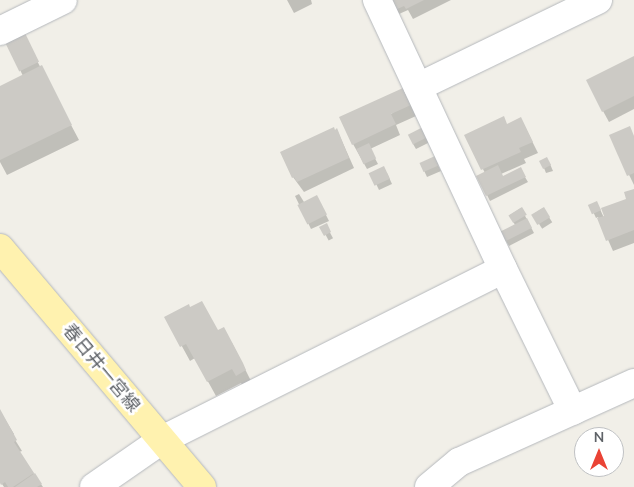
<!DOCTYPE html>
<meta charset="utf-8">
<style>
body{margin:0}
#map{position:relative;width:634px;height:487px;overflow:hidden;background:#f1efe8;font-family:"Nunito Sans","Noto Sans JP",sans-serif}
div>[style]{position:absolute}
.shadow>*{inset:0;background:#0003;transform-origin:0 0}
.building>*{inset:0;background:#cccac5;transform-origin:0 0}
.roads{filter:drop-shadow(0 0 1px #b5b8bc) drop-shadow(0 0 1px #b5b8bc)}
.street>*{height:28px;margin:-14px;padding:0 14px;transform-origin:14px;border-radius:14px;background:#fff}
.primary>*{height:28px;margin:-14px;padding:0 14px;transform-origin:14px;border-radius:14px;background:#fff2af}
span{translate:-50% -50%;white-space:nowrap;text-align:center;line-height:1.15;-webkit-text-stroke:5px #fff;paint-order:stroke}
.street-label{font-size:18px;color:#5f6368}
.north{position:absolute;left:574px;top:427px;width:50px;height:50px;box-sizing:border-box;background:#fff;border:1px solid #bfc1c3;border-radius:50%;rotate:0deg;font-size:14px;font-weight:700;line-height:20px;text-align:center;color:#5f6368}
.north::after{content:'';display:block;margin:auto;width:18px;height:22px;background:#ea4335;clip-path:polygon(50% 0,100% 100%,50% 72%,0 100%)}
</style>
<div id="map">
<div class="shadow">
<i style="clip-path:polygon(287px 0,311px 0,312px 4px,294px 13px)"></i>
<i style="clip-path:polygon(392px 0,451px 0,413px 19px,408px 10px,399px 14px)"></i>
<i style="clip-path:polygon(7px 43px,35px 57px,79px 140px,7px 175px,0 162px,0 87px,23px 76px)"></i>
<i style="clip-path:polygon(634px 57px,634px 109px,609px 122px,603px 111px)"></i>
<i style="clip-path:polygon(409px 100px,416px 116px,396px 125px,400px 135px,370px 149px,378px 164px,367px 169px,353px 144px)"></i>
<i style="clip-path:polygon(521px 119px,538px 153px,524px 159px,526px 163px,501px 174px,503px 177px,520px 169px,528px 182px,490px 201px,478px 177px,485px 173px,466px 136px,507px 125px)"></i>
<i style="clip-path:polygon(422px 129px,430px 142px,416px 149px,413px 144px)"></i>
<i style="clip-path:polygon(337px 130px,354px 168px,304px 192px,293px 177px)"></i>
<i style="clip-path:polygon(634px 137px,634px 185px,616px 148px)"></i>
<i style="clip-path:polygon(437px 163px,441px 171px,427px 177px,421px 164px)"></i>
<i style="clip-path:polygon(550px 164px,553px 171px,546px 173px,544px 168px)"></i>
<i style="clip-path:polygon(371px 173px,387px 173px,392px 184px,379px 190px)"></i>
<i style="clip-path:polygon(634px 190px,634px 243px,613px 251px,598px 217px,596px 218px,590px 205px,599px 207px,605px 220px,628px 199px)"></i>
<i style="clip-path:polygon(299px 194px,304px 202px,319px 201px,329px 221px,311px 229px,295px 196px)"></i>
<i style="clip-path:polygon(521px 208px,534px 233px,509px 246px,501px 233px,515px 225px,510px 215px)"></i>
<i style="left:543px;top:208px;width:17px;height:12px;rotate:57deg"></i>
<i style="left:326px;top:225px;width:15px;height:5px;rotate:62deg"></i>
<i style="clip-path:polygon(190px 309px,232px 343px,253px 385px,245px 390px,241px 383px,216px 396px,195px 358px,190px 361px,166px 317px)"></i>
<i style="clip-path:polygon(0 411px,14px 434px,12px 435px,22px 451px,19px 452px,43px 487px,4px 487px,0 481px)"></i>
</div>
<div class="building">
<i style="clip-path:polygon(390px 0,424px 0,406px 9px,404px 6px,395px 10px)"></i>
<i style="left:25px;top:33px;width:32px;height:22px;rotate:64deg"></i>
<i style="clip-path:polygon(634px 56px,634px 96px,602px 112px,586px 80px)"></i>
<i style="clip-path:polygon(42px 65px,72px 125px,0 160px,0 86px)"></i>
<i style="clip-path:polygon(403px 88px,411px 105px,391px 114px,396px 124px,352px 145px,339px 117px)"></i>
<i style="clip-path:polygon(504px 116px,507px 124px,521px 117px,533px 142px,519px 148px,521px 152px,481px 170px,464px 135px)"></i>
<i style="clip-path:polygon(630px 126px,634px 136px,634px 173px,627px 176px,609px 135px)"></i>
<i style="clip-path:polygon(334px 127px,335px 130px,337px 128px,349px 158px,297px 182px,294px 177px,292px 178px,280px 152px)"></i>
<i style="left:423px;top:127px;width:11px;height:17px;rotate:63deg"></i>
<i style="left:369px;top:143px;width:17px;height:14px;rotate:65deg"></i>
<i style="left:435px;top:156px;width:10px;height:17px;rotate:66deg"></i>
<i style="left:547px;top:157px;width:9px;height:9px;rotate:63deg"></i>
<i style="clip-path:polygon(498px 165px,503px 176px,521px 167px,526px 177px,486px 196px,476px 176px)"></i>
<i style="left:384px;top:166px;width:14px;height:17px;rotate:65deg"></i>
<i style="clip-path:polygon(634px 189px,634px 230px,606px 241px,597px 218px,604px 216px,601px 208px,626px 199px,624px 192px)"></i>
<i style="left:317px;top:195px;width:22px;height:22px;rotate:63deg"></i>
<i style="left:597px;top:201px;width:10px;height:10px;rotate:66deg"></i>
<i style="left:522px;top:207px;width:9px;height:16px;rotate:58deg"></i>
<i style="left:544px;top:207px;width:12px;height:15px;rotate:59deg"></i>
<i style="left:527px;top:218px;width:11px;height:31px;rotate:63deg"></i>
<i style="clip-path:polygon(327px 223px,331px 232px,324px 236px,319px 227px)"></i>
<i style="clip-path:polygon(202px 301px,218px 330px,224px 327px,243px 363px,246px 370px,236px 376px,232px 369px,207px 382px,186px 344px,180px 347px,164px 317px,189px 304px,190px 307px)"></i>
<i style="clip-path:polygon(0 409px,17px 440px,14px 442px,34px 473px,13px 487px,8px 487px,5px 482px,1px 485px,0 483px)"></i>
<i style="clip-path:polygon(35px 473px,42px 484px,37px 487px,15px 487px)"></i>
</div>
<div class="roads">
<div class="street">
<i style="left:377px;top:0;width:297px;rotate:64.9deg"></i>
<i style="left:503px;top:269px;width:158px;rotate:63.8deg"></i>
<i style="left:0;top:31px;width:70px;rotate:-26.2deg"></i>
<i style="left:418px;top:87px;width:200px;rotate:-25.8deg"></i>
<i style="left:94px;top:487px;width:83px;rotate:-34.7deg"></i>
<i style="left:162px;top:440px;width:381px;rotate:-26.6deg"></i>
<i style="left:429px;top:487px;width:39px;rotate:-40deg"></i>
<i style="left:459px;top:462px;width:192px;rotate:-24.3deg"></i>
</div>
<div class="primary">
<i style="left:0;top:248px;width:313px;rotate:49.8deg"></i>
</div>
</div>
<div class="street-label">
<span style="left:101px;top:368px;rotate:50deg">春日井一宮線</span>
</div>
<div class="north">N</div>
</div>
